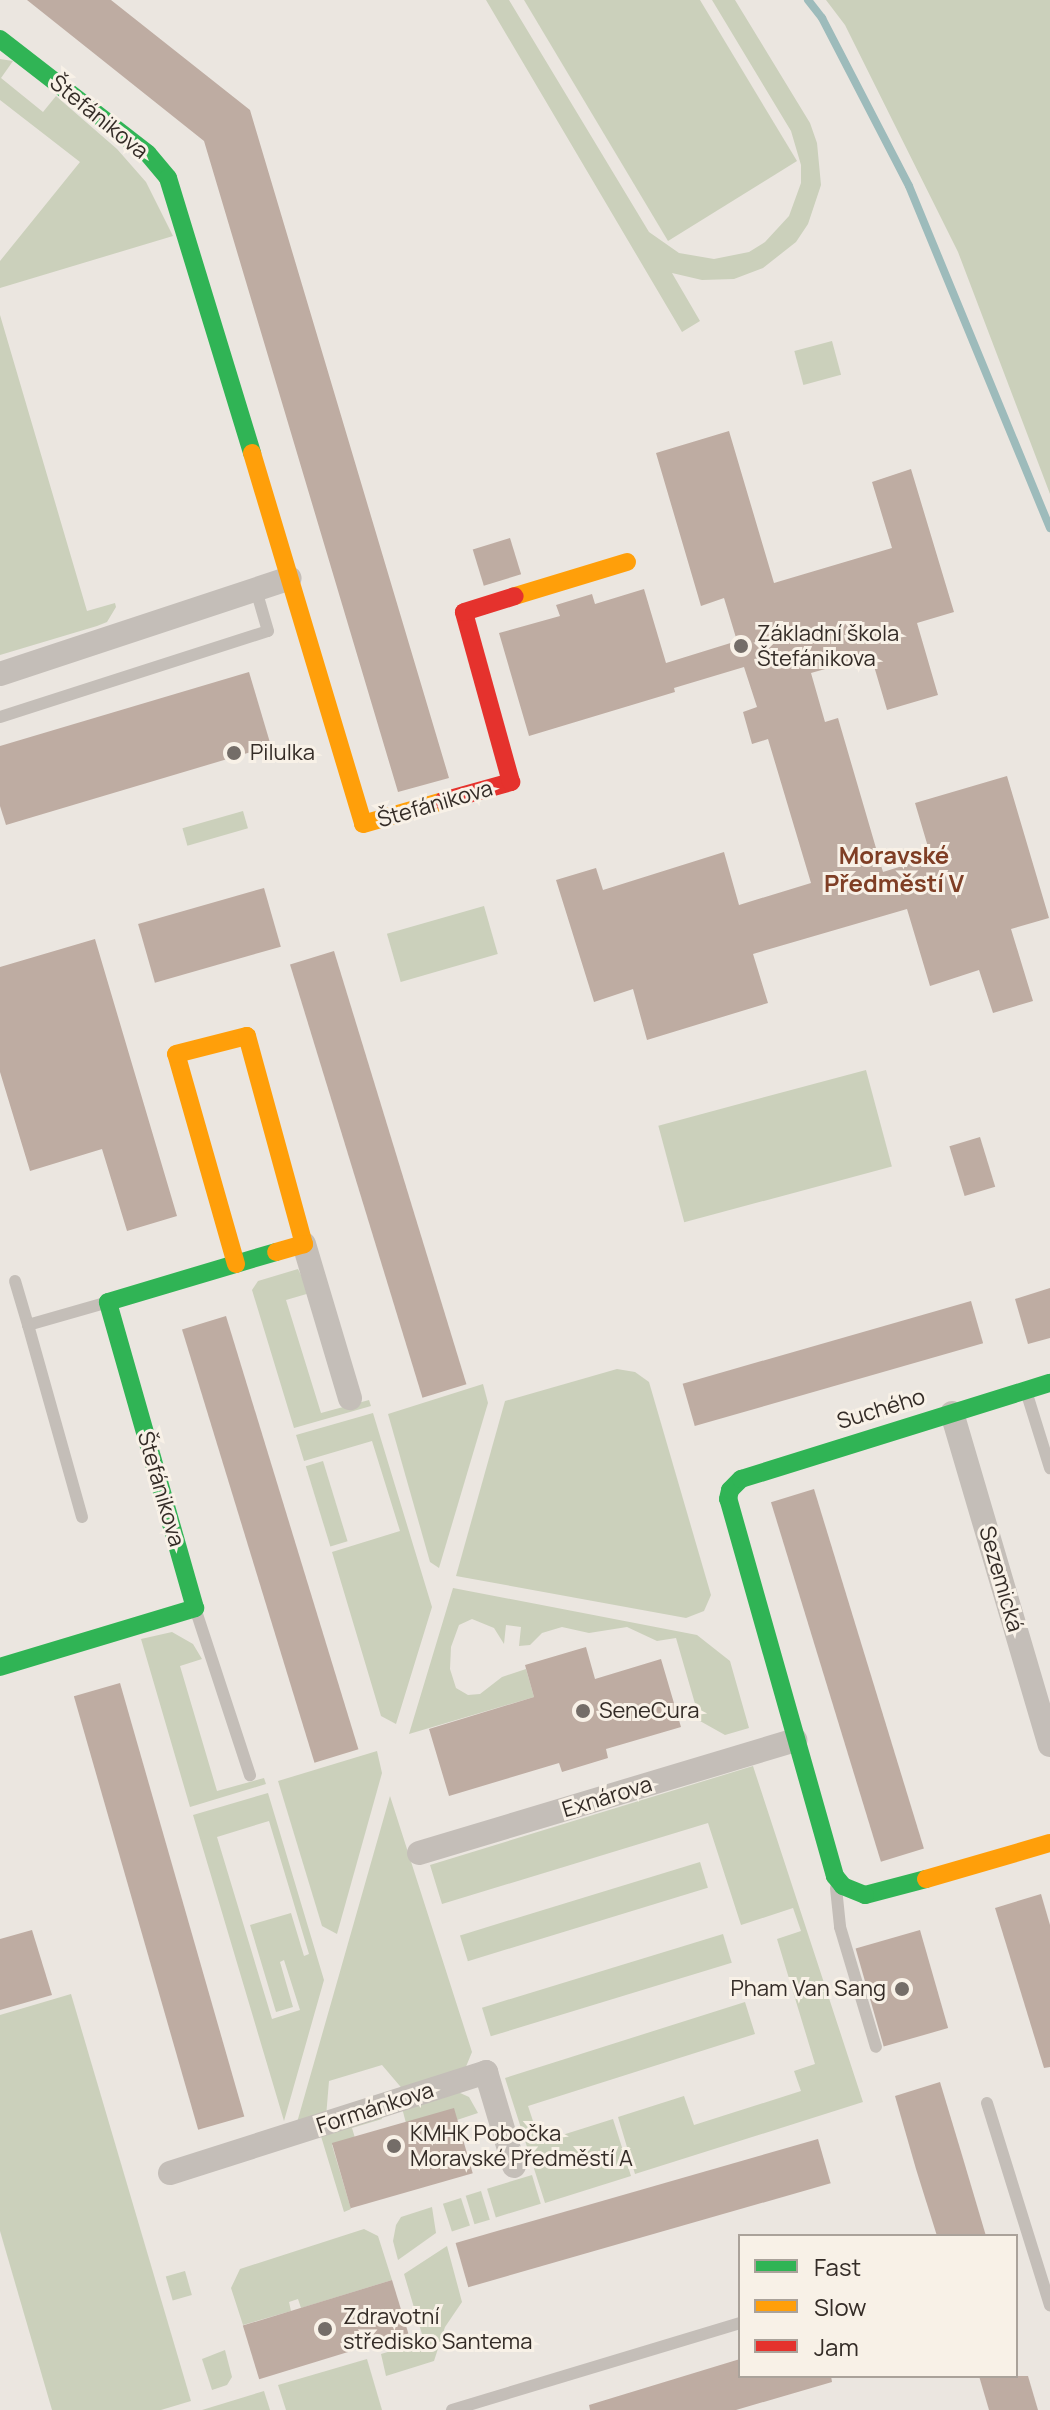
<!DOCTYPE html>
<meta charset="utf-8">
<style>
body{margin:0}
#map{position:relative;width:1050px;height:2410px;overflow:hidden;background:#ebe6e0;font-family:Manrope,sans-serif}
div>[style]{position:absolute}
.green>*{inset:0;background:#cbd0bb;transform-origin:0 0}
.stream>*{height:8px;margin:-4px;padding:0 4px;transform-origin:4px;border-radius:4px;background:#9dbbbb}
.building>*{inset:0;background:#beaca2;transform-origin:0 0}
.lane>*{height:12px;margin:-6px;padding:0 6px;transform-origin:6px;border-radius:6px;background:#c4beb8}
.street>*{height:24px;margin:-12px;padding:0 12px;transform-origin:12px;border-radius:12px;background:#c4beb8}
.fast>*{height:18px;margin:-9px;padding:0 9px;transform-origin:9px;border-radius:9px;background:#30b455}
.slow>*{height:18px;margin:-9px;padding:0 9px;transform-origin:9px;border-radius:9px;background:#ff9f0a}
.jam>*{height:18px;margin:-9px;padding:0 9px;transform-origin:9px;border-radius:9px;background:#e5322d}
.dots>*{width:22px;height:22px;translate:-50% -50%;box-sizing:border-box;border:4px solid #f8f1e7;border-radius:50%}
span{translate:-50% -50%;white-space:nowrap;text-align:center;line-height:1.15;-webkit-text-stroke:6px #f8f1e7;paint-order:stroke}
.street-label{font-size:22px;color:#342c27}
.poi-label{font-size:22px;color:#342c27}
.left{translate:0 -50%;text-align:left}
.right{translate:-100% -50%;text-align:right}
.neighbourhood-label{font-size:24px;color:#7f3e25;font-weight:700}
.legend{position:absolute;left:738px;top:2234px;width:280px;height:144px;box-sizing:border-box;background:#f8f1e7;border:2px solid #aaa29a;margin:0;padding:10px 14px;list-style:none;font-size:24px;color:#342c27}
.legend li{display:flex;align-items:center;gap:16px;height:40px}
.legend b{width:40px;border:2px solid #aaa29a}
</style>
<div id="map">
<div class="green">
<i style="clip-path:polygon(486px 0,509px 0,649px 232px,679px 253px,714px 259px,749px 252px,765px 242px,789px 216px,801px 183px,801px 165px,791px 131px,712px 0,735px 0,810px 123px,817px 143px,821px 185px,808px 224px,796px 242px,763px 268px,734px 279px,702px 280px,672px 273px,700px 321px,682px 332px)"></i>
<i style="clip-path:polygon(524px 0,700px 0,797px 161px,668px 241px)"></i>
<i style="clip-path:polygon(826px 0,1050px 0,1050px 494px,958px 252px,845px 25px)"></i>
<i style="clip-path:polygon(0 59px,13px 61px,1px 78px,43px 112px,56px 96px,117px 149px,146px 182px,173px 236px,0 288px,0 261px,80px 162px,0 100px)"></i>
<i style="clip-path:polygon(0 315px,87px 611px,115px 603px,116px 607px,107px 622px,97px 626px,0 655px)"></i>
<i style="left:832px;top:341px;width:35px;height:39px;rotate:75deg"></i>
<i style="left:243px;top:811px;width:18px;height:63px;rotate:74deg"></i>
<i style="left:484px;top:906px;width:50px;height:101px;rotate:74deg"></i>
<i style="left:866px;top:1070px;width:100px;height:215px;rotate:75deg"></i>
<i style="clip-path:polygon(298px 1269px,310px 1293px,286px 1300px,321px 1413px,369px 1400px,371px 1406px,294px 1428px,252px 1290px,258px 1281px)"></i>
<i style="clip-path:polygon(617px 1369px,635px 1372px,649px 1382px,711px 1595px,704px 1611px,686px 1618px,456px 1576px,505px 1401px)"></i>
<i style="clip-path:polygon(483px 1384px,488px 1403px,439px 1568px,430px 1562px,388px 1414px)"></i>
<i style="clip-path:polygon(373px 1413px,432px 1607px,396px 1724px,381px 1716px,332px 1552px,400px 1531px,372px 1441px,304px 1461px,296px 1435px)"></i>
<i style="left:323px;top:1461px;width:84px;height:18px;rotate:73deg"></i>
<i style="clip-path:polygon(453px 1588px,697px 1635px,730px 1661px,749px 1728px,725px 1735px,700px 1721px,676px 1638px,657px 1641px,627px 1627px,589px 1633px,562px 1627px,542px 1633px,530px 1645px,519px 1646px,521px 1627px,506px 1625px,504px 1644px,494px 1628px,472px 1619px,459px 1625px,451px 1647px,450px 1669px,456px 1688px,468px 1695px,480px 1694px,502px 1677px,526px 1669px,534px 1697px,409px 1734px)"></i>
<i style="clip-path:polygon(172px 1632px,193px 1644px,202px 1659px,180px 1666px,217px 1791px,264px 1778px,266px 1784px,190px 1807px,141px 1639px)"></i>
<i style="clip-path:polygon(377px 1751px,382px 1773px,337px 1934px,322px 1926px,278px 1781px)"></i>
<i style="clip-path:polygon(753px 1766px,863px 2102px,635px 2174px,618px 2117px,684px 2096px,694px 2125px,801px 2091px,794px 2071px,815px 2064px,777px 1939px,801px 1931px,793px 1908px,741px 1925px,708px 1823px,442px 1904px,430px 1865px)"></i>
<i style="clip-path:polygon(evenodd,268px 1793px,324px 1980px,284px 2121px,193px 1815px,268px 1793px,269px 1821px,309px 1954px,304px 1956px,291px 1913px,250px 1925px,276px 2012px,293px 2007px,280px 1962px,284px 1960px,300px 2010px,272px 2019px,217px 1837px,269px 1821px)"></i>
<i style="clip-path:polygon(390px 1796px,472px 2052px,463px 2074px,405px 2092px,382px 2065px,329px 2081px,326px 2117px,296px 2126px)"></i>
<i style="left:700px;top:1862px;width:27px;height:251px;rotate:73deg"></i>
<i style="left:723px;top:1934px;width:30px;height:252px;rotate:73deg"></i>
<i style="clip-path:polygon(71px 1994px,191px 2401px,161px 2410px,52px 2410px,0 2231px,0 2015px)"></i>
<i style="clip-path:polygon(745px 2002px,755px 2034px,528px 2106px,540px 2142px,613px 2119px,631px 2176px,545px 2203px,505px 2078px)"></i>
<i style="clip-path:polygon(458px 2092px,469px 2097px,478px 2113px,457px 2120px,406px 2123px,402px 2108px)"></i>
<i style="clip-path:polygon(381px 2115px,382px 2119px,352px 2128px,355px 2138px,332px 2145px,351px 2209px,344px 2212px,320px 2133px)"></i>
<i style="left:532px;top:2175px;width:30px;height:47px;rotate:73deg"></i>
<i style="left:481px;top:2191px;width:30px;height:16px;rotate:73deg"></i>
<i style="left:461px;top:2198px;width:29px;height:19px;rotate:72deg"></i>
<i style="clip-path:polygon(432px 2207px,436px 2233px,398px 2260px,393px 2241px,396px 2225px,401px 2217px)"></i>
<i style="clip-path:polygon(364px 2229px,378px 2236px,392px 2280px,301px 2308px,298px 2299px,289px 2302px,291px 2311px,243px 2325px,231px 2288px,240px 2269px)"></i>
<i style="clip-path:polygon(447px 2246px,462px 2302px,445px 2327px,434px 2361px,386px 2376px,381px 2354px,424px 2341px,404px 2274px)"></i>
<i style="left:185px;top:2271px;width:25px;height:20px;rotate:74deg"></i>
<i style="clip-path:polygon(225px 2350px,232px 2377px,227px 2385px,212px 2390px,202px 2359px)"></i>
<i style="clip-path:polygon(367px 2359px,382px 2410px,286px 2410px,278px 2385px)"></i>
<i style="clip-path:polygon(264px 2391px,270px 2410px,202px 2410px)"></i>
</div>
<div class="stream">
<i style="left:808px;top:0;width:23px;rotate:52deg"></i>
<i style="left:822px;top:18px;width:189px;rotate:62.6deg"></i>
<i style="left:909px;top:186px;width:370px;rotate:67.6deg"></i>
</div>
<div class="building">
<i style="clip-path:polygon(27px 0,111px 0,250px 110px,449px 778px,398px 792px,204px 141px)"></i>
<i style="clip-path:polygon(729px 431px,774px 583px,892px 548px,872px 482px,911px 469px,954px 612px,917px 623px,938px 695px,887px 710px,871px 656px,811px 673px,825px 722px,838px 718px,883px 872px,931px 857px,915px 803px,1007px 776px,1049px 918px,1011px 929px,1033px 1001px,993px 1013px,979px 970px,930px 986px,907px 909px,753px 954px,768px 1003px,647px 1040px,633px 989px,594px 1002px,556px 880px,596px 868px,603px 890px,724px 852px,739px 905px,811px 883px,768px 739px,752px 744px,743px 712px,757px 707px,744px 667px,674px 688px,675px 692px,529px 736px,499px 633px,560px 616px,556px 605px,592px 594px,595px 604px,644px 589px,666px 663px,737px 641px,724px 598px,701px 606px,656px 453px)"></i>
<i style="left:510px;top:538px;width:38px;height:39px;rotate:73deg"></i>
<i style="clip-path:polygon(249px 672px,271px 746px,6px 825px,0 806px,0 746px)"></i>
<i style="left:264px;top:888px;width:61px;height:131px;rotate:74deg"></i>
<i style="clip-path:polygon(95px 939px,177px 1216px,127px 1231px,102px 1149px,30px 1171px,0 1072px,0 967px)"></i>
<i style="left:334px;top:951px;width:453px;height:46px;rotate:73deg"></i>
<i style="left:980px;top:1137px;width:52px;height:32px;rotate:73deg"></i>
<i style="clip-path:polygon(1050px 1288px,1050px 1338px,1028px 1344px,1015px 1299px)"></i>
<i style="left:971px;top:1301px;width:44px;height:300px;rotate:74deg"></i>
<i style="left:226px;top:1316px;width:453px;height:46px;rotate:73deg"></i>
<i style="left:814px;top:1489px;width:376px;height:45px;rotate:73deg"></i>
<i style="clip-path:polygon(586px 1647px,595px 1679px,661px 1659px,681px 1727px,606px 1749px,608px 1758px,562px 1772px,559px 1763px,449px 1796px,429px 1729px,534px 1697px,525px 1665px)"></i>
<i style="left:120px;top:1683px;width:451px;height:48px;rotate:74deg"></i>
<i style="clip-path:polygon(1041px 1894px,1050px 1925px,1050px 2067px,1044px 2068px,995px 1908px)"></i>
<i style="clip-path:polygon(32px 1930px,52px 1995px,0 2010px,0 1939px)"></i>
<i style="left:920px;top:1930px;width:102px;height:67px;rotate:74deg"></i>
<i style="clip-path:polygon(940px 2082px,962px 2155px,986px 2236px,937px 2236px,916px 2169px,895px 2096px)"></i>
<i style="left:454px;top:2108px;width:68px;height:127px;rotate:74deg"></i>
<i style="left:818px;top:2139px;width:46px;height:377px;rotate:74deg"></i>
<i style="left:392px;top:2280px;width:56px;height:156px;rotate:73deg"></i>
<i style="clip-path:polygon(740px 2359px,740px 2376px,831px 2376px,832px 2382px,736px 2410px,590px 2410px,589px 2405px)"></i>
<i style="clip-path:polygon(979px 2376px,1028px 2376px,1038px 2410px,989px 2410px)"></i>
</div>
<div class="lane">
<i style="left:0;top:717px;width:281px;rotate:-17.8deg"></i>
<i style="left:268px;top:631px;width:43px;rotate:-106.3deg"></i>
<i style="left:15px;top:1281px;width:46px;rotate:73.5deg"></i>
<i style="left:1026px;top:1391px;width:81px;rotate:72.7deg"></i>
<i style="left:82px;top:1517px;width:199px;rotate:-105.7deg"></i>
<i style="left:28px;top:1325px;width:80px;rotate:-15.9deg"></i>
<i style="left:196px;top:1611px;width:173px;rotate:71.8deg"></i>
<i style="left:836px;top:1888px;width:39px;rotate:84deg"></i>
<i style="left:840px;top:1927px;width:125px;rotate:73.3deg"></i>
<i style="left:987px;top:2103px;width:212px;rotate:72.7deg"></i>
<i style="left:452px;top:2410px;width:301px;rotate:-16.8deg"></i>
</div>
<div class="street">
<i style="left:0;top:674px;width:305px;rotate:-18.3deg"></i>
<i style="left:304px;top:1244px;width:161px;rotate:73.4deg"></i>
<i style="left:952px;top:1413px;width:346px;rotate:73.6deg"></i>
<i style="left:419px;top:1853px;width:393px;rotate:-16.7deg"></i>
<i style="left:170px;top:2173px;width:332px;rotate:-17.7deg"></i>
<i style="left:486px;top:2072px;width:98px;rotate:73.4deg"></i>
</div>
<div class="fast">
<i style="left:0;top:39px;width:187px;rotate:37.8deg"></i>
<i style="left:148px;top:154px;width:31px;rotate:50deg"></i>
<i style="left:168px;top:178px;width:288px;rotate:73deg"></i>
<i style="left:0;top:1667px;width:204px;rotate:-16.8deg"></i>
<i style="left:195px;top:1608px;width:318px;rotate:-105.9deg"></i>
<i style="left:108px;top:1302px;width:175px;rotate:-16.6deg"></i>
<i style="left:926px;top:1879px;width:63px;rotate:165.3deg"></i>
<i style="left:865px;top:1895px;width:24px;rotate:-158deg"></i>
<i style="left:843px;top:1886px;width:13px;rotate:-129deg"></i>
<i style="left:835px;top:1876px;width:392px;rotate:-105.8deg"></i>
<i style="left:728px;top:1499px;width:9px;rotate:-77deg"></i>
<i style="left:730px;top:1490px;width:16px;rotate:-45deg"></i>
<i style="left:741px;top:1479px;width:324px;rotate:-17.3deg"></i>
</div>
<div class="slow">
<i style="left:252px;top:453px;width:387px;rotate:73.3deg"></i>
<i style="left:363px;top:824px;width:83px;rotate:-16deg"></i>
<i style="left:515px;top:596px;width:117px;rotate:-16.9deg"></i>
<i style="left:236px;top:1264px;width:218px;rotate:-105.9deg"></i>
<i style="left:176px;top:1054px;width:73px;rotate:-14.2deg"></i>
<i style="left:247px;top:1036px;width:216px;rotate:74.7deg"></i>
<i style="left:304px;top:1244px;width:29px;rotate:164deg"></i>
<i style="left:926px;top:1879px;width:129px;rotate:-16.2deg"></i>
</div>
<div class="jam">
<i style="left:443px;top:801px;width:71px;rotate:-15.6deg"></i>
<i style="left:511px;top:782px;width:176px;rotate:-105.5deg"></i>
<i style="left:464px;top:612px;width:53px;rotate:-17.4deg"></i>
</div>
<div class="dots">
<i style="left:741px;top:646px;background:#746d68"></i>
<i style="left:234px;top:753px;background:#746d68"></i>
<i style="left:583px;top:1711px;background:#746d68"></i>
<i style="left:902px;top:1989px;background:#746d68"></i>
<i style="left:394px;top:2146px;background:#746d68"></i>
<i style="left:325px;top:2329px;background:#746d68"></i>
</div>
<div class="street-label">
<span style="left:99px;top:117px;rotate:39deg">Štefánikova</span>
<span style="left:435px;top:804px;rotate:-16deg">Štefánikova</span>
<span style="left:881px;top:1409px;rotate:-17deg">Suchého</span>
<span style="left:161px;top:1489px;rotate:74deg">Štefánikova</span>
<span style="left:1001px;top:1579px;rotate:74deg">Sezemická</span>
<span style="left:607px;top:1797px;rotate:-17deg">Exnárova</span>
<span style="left:375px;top:2108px;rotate:-18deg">Formánkova</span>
</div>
<div class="poi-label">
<span class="left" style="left:757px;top:646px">Základní škola<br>Štefánikova</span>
<span class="left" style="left:250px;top:753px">Pilulka</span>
<span class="left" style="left:599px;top:1711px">SeneCura</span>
<span class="right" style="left:886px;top:1989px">Pham Van Sang</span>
<span class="left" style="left:410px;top:2146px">KMHK Pobočka<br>Moravské Předměstí A</span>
<span class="left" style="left:343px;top:2329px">Zdravotní<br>středisko Santema</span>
</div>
<div class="neighbourhood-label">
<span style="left:894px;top:869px">Moravské<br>Předměstí V</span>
</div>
<ul class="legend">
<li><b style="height:10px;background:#30b455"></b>Fast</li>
<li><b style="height:10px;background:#ff9f0a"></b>Slow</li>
<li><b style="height:10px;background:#e5322d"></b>Jam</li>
</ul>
</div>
